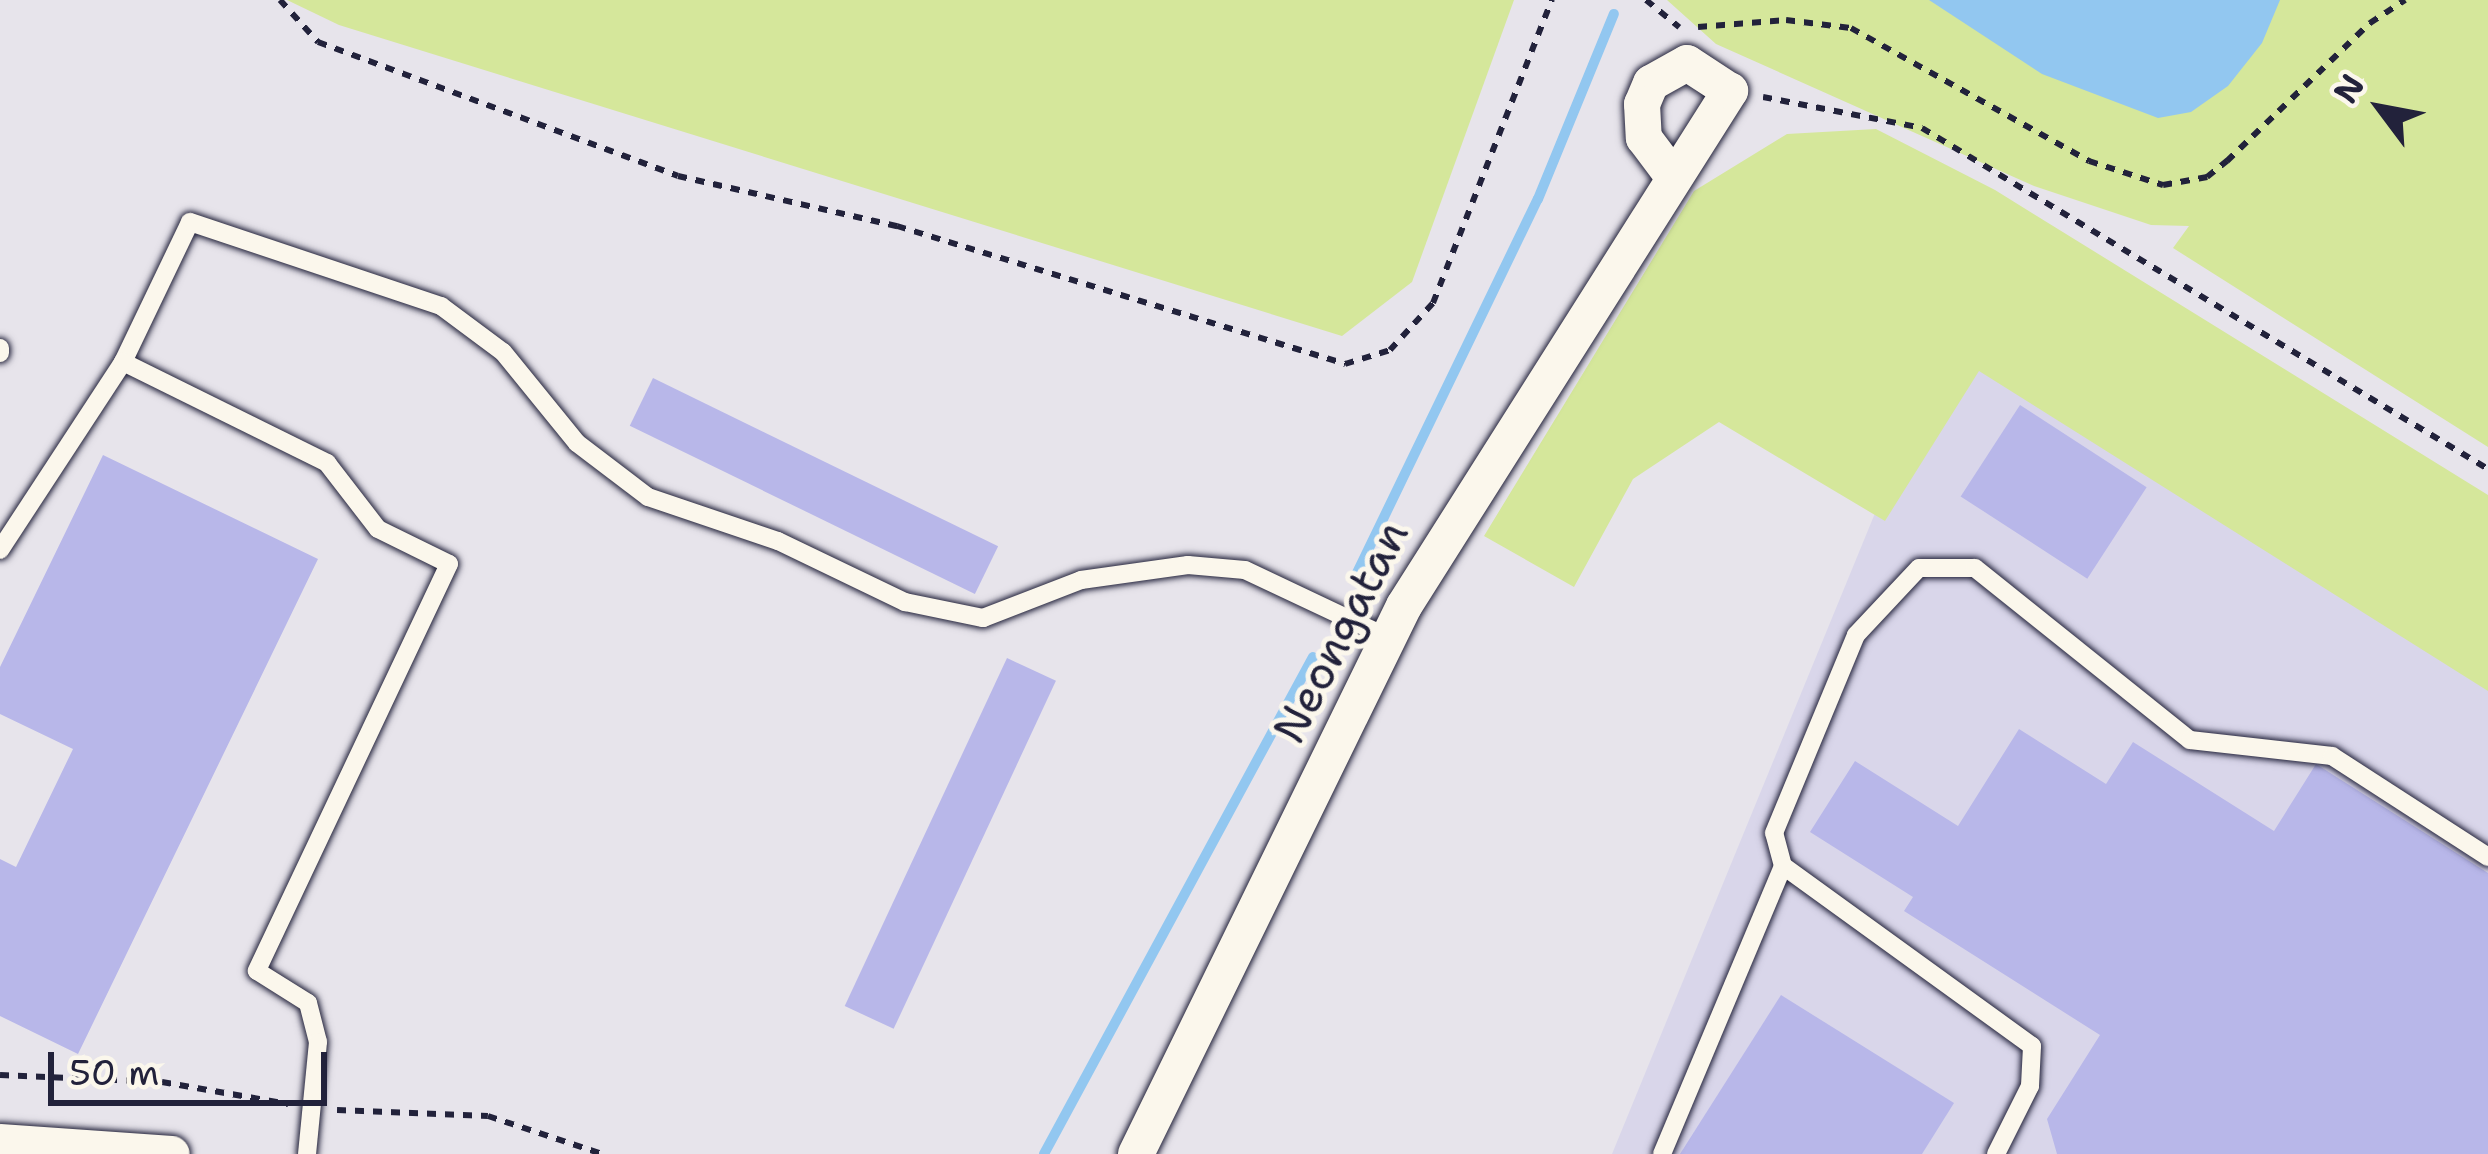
<!DOCTYPE html>
<style>
body{margin:0}
#map{position:relative;width:2488px;height:1154px;overflow:hidden;background:#e7e4eb;font-family:"Shantell Sans",sans-serif}
div>[style]{position:absolute}
.built>*{inset:0;background:#d9d6ea}
.green>*{inset:0;background:#d5e79b}
.water>*{inset:0;background:#92c7f0}
.stream>*{height:10px;margin:-5px;padding:0 5px;transform-origin:5px;border-radius:5px;background:#92c7f0}
.building>*{inset:0;background:#b8b7e9;transform-origin:0 0}
.path>*{height:6px;margin-top:-3px;transform-origin:0;background:repeating-linear-gradient(90deg,#22223b 0 9px,transparent 0 18px)}
.roads{filter:drop-shadow(0 0 3px #22223b) drop-shadow(0 0 3px #22223b)}
.lane>*{height:18px;margin:-9px;padding:0 9px;transform-origin:9px;border-radius:9px;background:#fbf7ec}
.street>*{height:36px;margin:-18px;padding:0 18px;transform-origin:18px;border-radius:18px;background:#fbf7ec}
span{translate:-50% -50%;white-space:nowrap;text-align:center;line-height:1.15;-webkit-text-stroke:10px #fbf7ec;paint-order:stroke}
.street-label{font-size:45px;color:#22223b}
.north{position:absolute;left:2320px;top:48px;width:120px;height:120px;-webkit-text-stroke:9px #fbf7ec;paint-order:stroke;rotate:302deg;font-size:33px;font-weight:700;line-height:48px;text-align:center;color:#22223b}
.north::after{content:'';display:block;margin:auto;width:42px;height:54px;background:#22223b;clip-path:polygon(50% 0,100% 100%,50% 72%,0 100%)}
.scale{position:absolute;left:48px;top:1052px;width:279px;height:54px;box-sizing:border-box;border:6px solid #22223b;border-top:0;padding-left:15px;font-size:36px;line-height:42px;white-space:nowrap;color:#22223b;-webkit-text-stroke:9px #fbf7ec;paint-order:stroke}
</style>
<div id="map">
<div class="built">
<i style="clip-path:polygon(1958px 311px,2488px 622px,2488px 1154px,1612px 1154px)"></i>
</div>
<div class="green">
<i style="clip-path:polygon(287px 0,1514px 0,1412px 282px,1342px 336px,339px 25px)"></i>
<i style="clip-path:polygon(1667px 0,2488px 0,2488px 447px,2173px 248px,2189px 226px,2151px 225px,2034px 186px,1716px 44px)"></i>
<i style="clip-path:polygon(1876px 129px,1995px 190px,2488px 495px,2488px 691px,1979px 371px,1885px 521px,1719px 422px,1633px 479px,1574px 587px,1484px 536px,1694px 191px,1787px 134px)"></i>
</div>
<div class="water">
<i style="clip-path:polygon(1929px 0,2280px 0,2262px 43px,2228px 86px,2191px 112px,2158px 118px,2042px 74px)"></i>
</div>
<div class="stream">
<i style="left:1355px;top:577px;width:420px;rotate:-64.2deg"></i>
<i style="left:1538px;top:199px;width:200px;rotate:-67.7deg"></i>
<i style="left:1044px;top:1154px;width:565px;rotate:-61.58deg"></i>
</div>
<div class="building">
<i style="left:653px;top:378px;width:384px;height:53px;rotate:26deg"></i>
<i style="left:2020px;top:405px;width:151px;height:109px;rotate:33deg"></i>
<i style="clip-path:polygon(103px 455px,318px 559px,78px 1054px,0 1016px,0 859px,16px 867px,73px 749px,0 714px,0 667px)"></i>
<i style="left:1007px;top:658px;width:54px;height:384px;rotate:25deg"></i>
<i style="clip-path:polygon(2019px 729px,2106px 784px,2133px 742px,2274px 831px,2316px 764px,2488px 873px,2488px 1154px,2057px 1154px,2047px 1119px,2100px 1035px,1904px 911px,1913px 897px,1810px 832px,1855px 761px,1958px 826px)"></i>
<i style="clip-path:polygon(1781px 995px,1954px 1103px,1922px 1154px,1680px 1154px)"></i>
</div>
<div class="path">
<i style="left:280px;top:0;width:57px;rotate:47.9deg"></i>
<i style="left:318px;top:42px;width:384px;rotate:20.4deg"></i>
<i style="left:678px;top:176px;width:225px;rotate:12.9deg"></i>
<i style="left:897px;top:226px;width:469px;rotate:17.1deg"></i>
<i style="left:1345px;top:364px;width:47px;rotate:-17.3deg"></i>
<i style="left:1390px;top:350px;width:64px;rotate:-47.5deg"></i>
<i style="left:1433px;top:303px;width:326px;rotate:-68.6deg"></i>
<i style="left:1646px;top:0;width:43px;rotate:39.3deg"></i>
<i style="left:1698px;top:27px;width:88px;rotate:-4.5deg"></i>
<i style="left:1786px;top:20px;width:65px;rotate:7deg"></i>
<i style="left:1851px;top:28px;width:273px;rotate:29.2deg"></i>
<i style="left:2089px;top:161px;width:78px;rotate:18deg"></i>
<i style="left:2163px;top:185px;width:45px;rotate:-10.3deg"></i>
<i style="left:2207px;top:177px;width:26px;rotate:-39deg"></i>
<i style="left:2227px;top:161px;width:199px;rotate:-44deg"></i>
<i style="left:2370px;top:23px;width:42px;rotate:-33.3deg"></i>
<i style="left:1763px;top:97px;width:162px;rotate:11deg"></i>
<i style="left:1922px;top:128px;width:661px;rotate:31.07deg"></i>
<i style="left:0;top:1075px;width:162px;rotate:2.5deg"></i>
<i style="left:162px;top:1082px;width:128px;rotate:9.9deg"></i>
<i style="left:337px;top:1110px;width:151px;rotate:2.3deg"></i>
<i style="left:488px;top:1116px;width:120px;rotate:18.4deg"></i>
</div>
<div class="roads">
<div class="lane">
<i style="left:0;top:348px;width:5px;rotate:90deg"></i>
<i style="left:123px;top:362px;width:155px;rotate:-64.4deg"></i>
<i style="left:190px;top:222px;width:265px;rotate:18.5deg"></i>
<i style="left:441px;top:306px;width:77px;rotate:36.6deg"></i>
<i style="left:503px;top:352px;width:117px;rotate:50.9deg"></i>
<i style="left:577px;top:443px;width:89px;rotate:37.3deg"></i>
<i style="left:648px;top:497px;width:137px;rotate:18.7deg"></i>
<i style="left:778px;top:541px;width:141px;rotate:25.7deg"></i>
<i style="left:905px;top:602px;width:80px;rotate:11.6deg"></i>
<i style="left:983px;top:618px;width:105px;rotate:-21.2deg"></i>
<i style="left:1081px;top:580px;width:108px;rotate:-8deg"></i>
<i style="left:1188px;top:565px;width:57px;rotate:5deg"></i>
<i style="left:1245px;top:570px;width:159px;rotate:25.3deg"></i>
<i style="left:0;top:550px;width:225px;rotate:-56.8deg"></i>
<i style="left:123px;top:362px;width:228px;rotate:26.3deg"></i>
<i style="left:327px;top:463px;width:83px;rotate:52.3deg"></i>
<i style="left:378px;top:529px;width:79px;rotate:26.2deg"></i>
<i style="left:449px;top:564px;width:450px;rotate:115.3deg"></i>
<i style="left:257px;top:971px;width:60px;rotate:32.1deg"></i>
<i style="left:308px;top:1003px;width:40px;rotate:75.6deg"></i>
<i style="left:318px;top:1042px;width:113px;rotate:95.6deg"></i>
<i style="left:1662px;top:1154px;width:312px;rotate:-67.2deg"></i>
<i style="left:1996px;top:1154px;width:76px;rotate:-63.4deg"></i>
<i style="left:2030px;top:1086px;width:40px;rotate:-87.1deg"></i>
<i style="left:2032px;top:1046px;width:307px;rotate:-144.1deg"></i>
<i style="left:1783px;top:866px;width:34px;rotate:-105deg"></i>
<i style="left:1774px;top:833px;width:214px;rotate:-67.5deg"></i>
<i style="left:1856px;top:635px;width:92px;rotate:-46.8deg"></i>
<i style="left:1919px;top:568px;width:56px"></i>
<i style="left:1975px;top:568px;width:275px;rotate:38.7deg"></i>
<i style="left:2190px;top:740px;width:143px;rotate:6.4deg"></i>
<i style="left:2332px;top:756px;width:186px;rotate:32.9deg"></i>
</div>
<div class="street">
<i style="left:0;top:1142px;width:172px;rotate:4deg"></i>
<i style="left:1136px;top:1154px;width:610px;rotate:-63.94deg"></i>
<i style="left:1404px;top:606px;width:610px;rotate:-57.67deg"></i>
<i style="left:1730px;top:91px;width:51px;rotate:-146.9deg"></i>
<i style="left:1687px;top:63px;width:41px;rotate:150.9deg"></i>
<i style="left:1651px;top:83px;width:23px;rotate:113deg"></i>
<i style="left:1642px;top:104px;width:34px;rotate:87deg"></i>
<i style="left:1644px;top:138px;width:50px;rotate:53.1deg"></i>
</div>
</div>
<div class="street-label">
<span style="left:1341px;top:632px;rotate:-63deg">Neongatan</span>
</div>
<div class="north">N</div>
<div class="scale">50 m</div>
</div>
